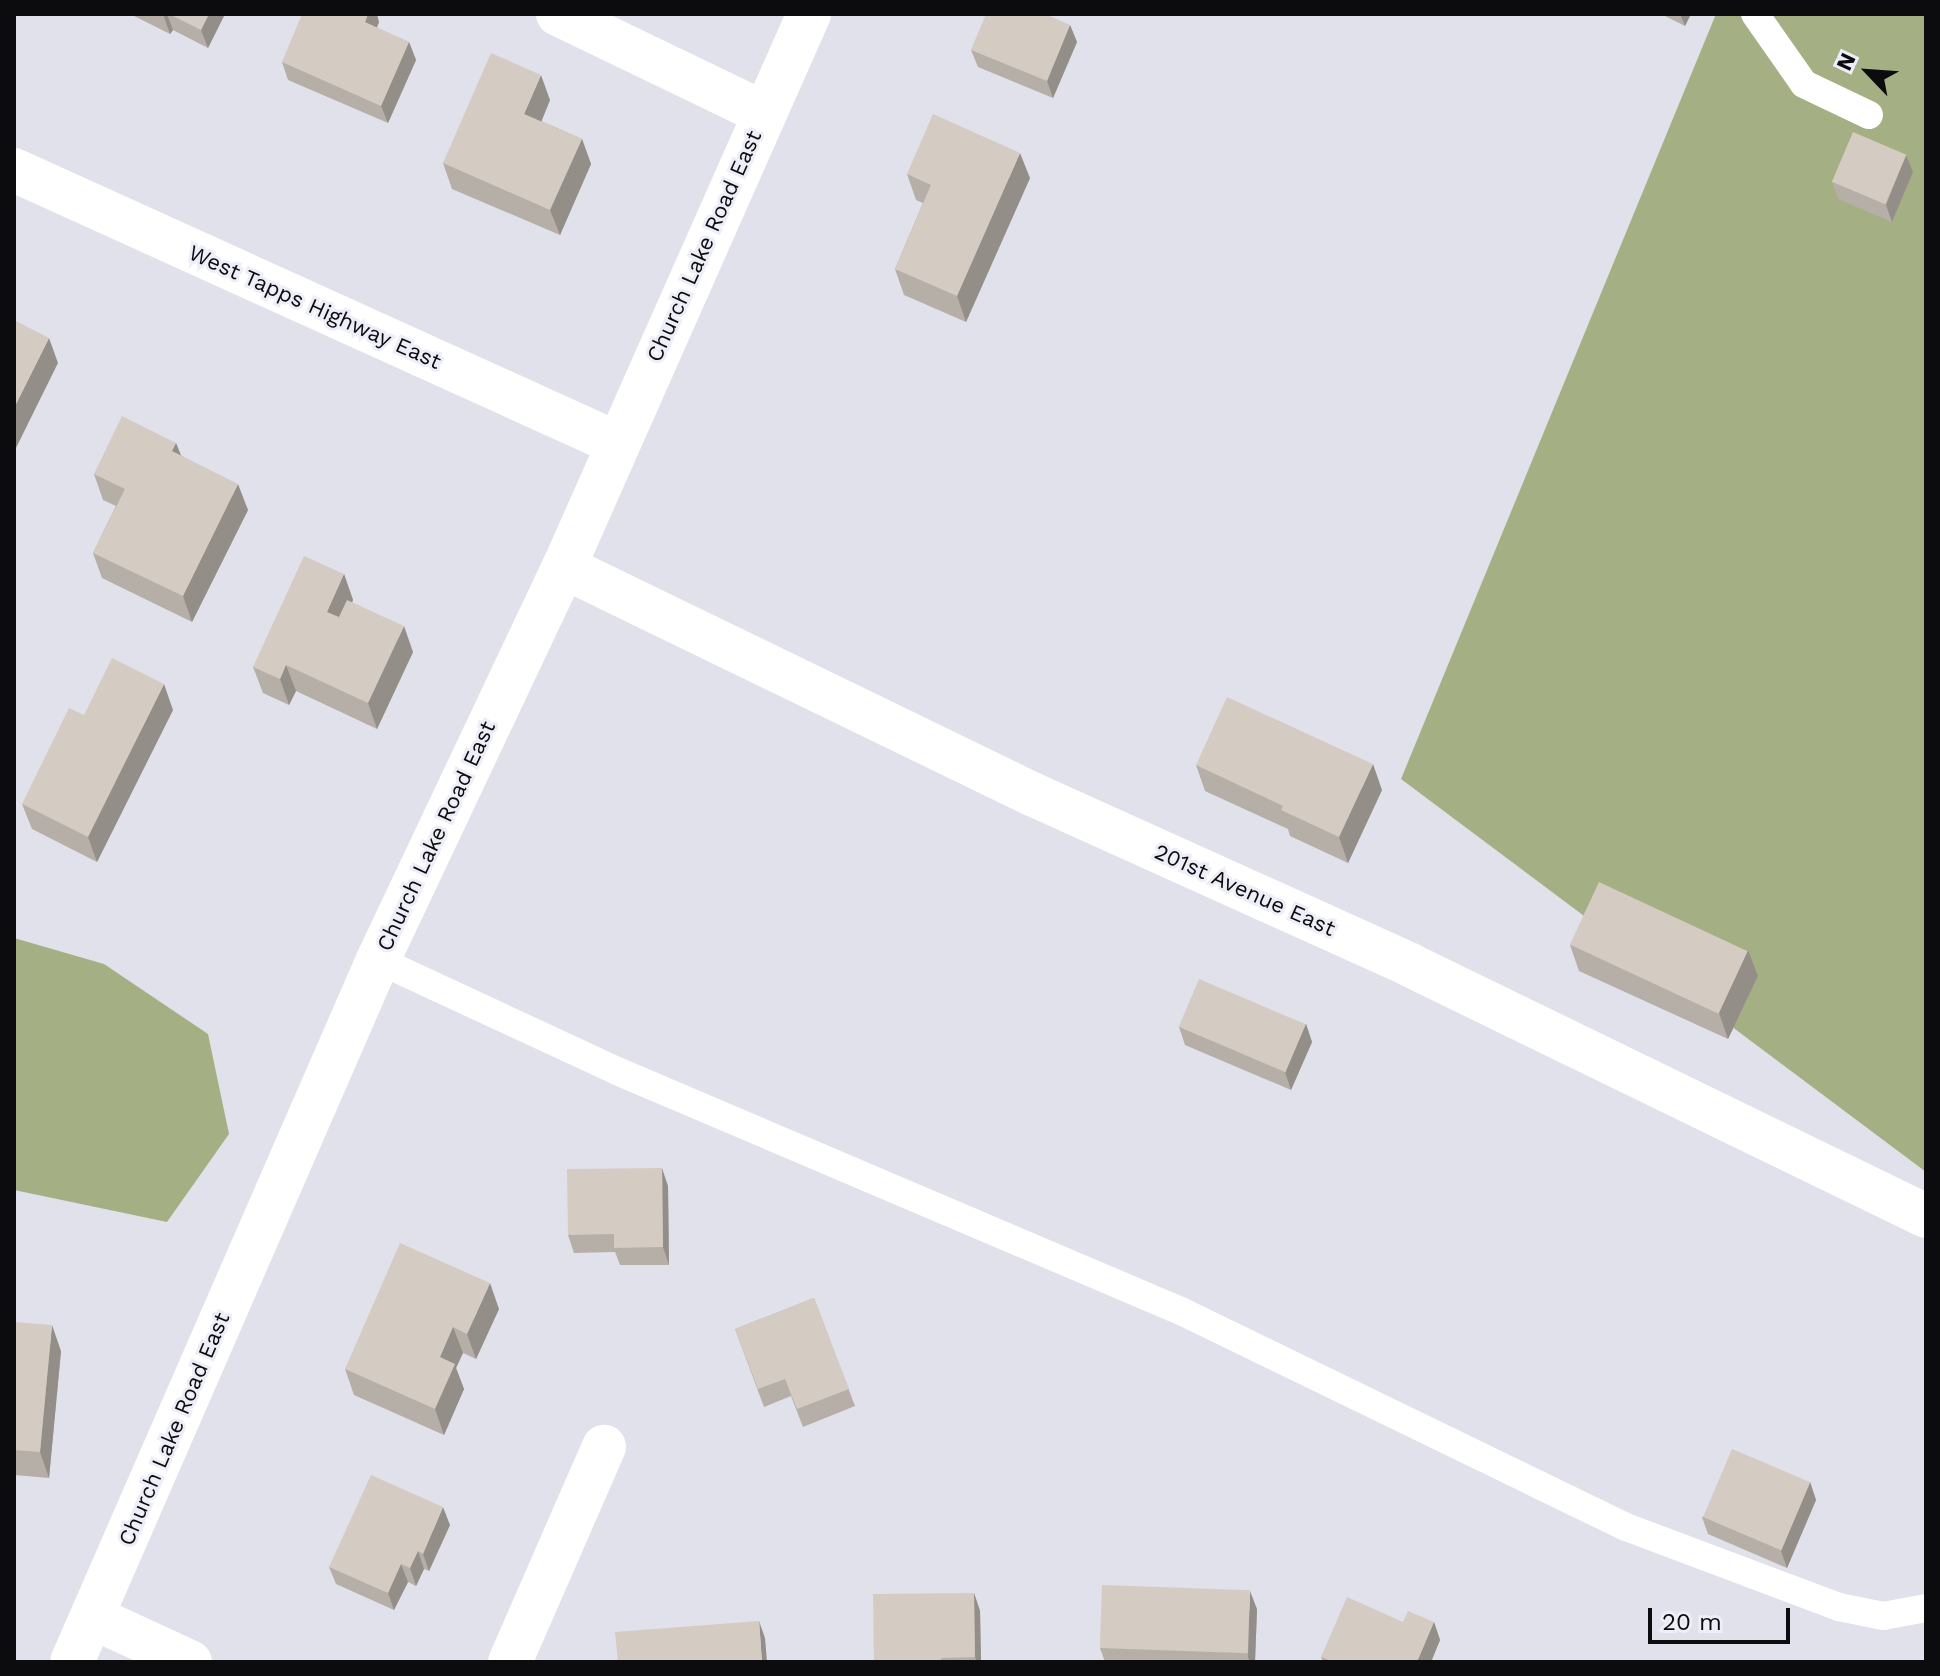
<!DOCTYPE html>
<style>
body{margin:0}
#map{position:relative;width:1940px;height:1676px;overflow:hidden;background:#e1e1eb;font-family:"Work Sans",sans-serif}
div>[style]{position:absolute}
.forest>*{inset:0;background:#a4b083}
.lane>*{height:28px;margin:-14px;padding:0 14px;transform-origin:14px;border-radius:14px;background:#fff}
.street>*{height:44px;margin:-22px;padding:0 22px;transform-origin:22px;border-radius:22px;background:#fff}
.secondary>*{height:44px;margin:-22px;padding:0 22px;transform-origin:22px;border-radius:22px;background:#fff}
.wall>*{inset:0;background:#b6afa8}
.shaded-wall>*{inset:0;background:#948e88}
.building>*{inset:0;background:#d4cbc3;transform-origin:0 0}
span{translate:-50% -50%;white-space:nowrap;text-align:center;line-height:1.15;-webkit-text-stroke:6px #eeeef9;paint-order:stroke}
.street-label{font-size:22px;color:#0c0c0f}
.frame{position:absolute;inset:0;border:16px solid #0c0c0f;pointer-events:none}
.north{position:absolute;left:1828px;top:32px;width:80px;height:80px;-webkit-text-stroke:6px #eeeef9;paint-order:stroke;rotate:295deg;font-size:22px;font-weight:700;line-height:32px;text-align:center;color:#0c0c0f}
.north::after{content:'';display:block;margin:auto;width:28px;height:36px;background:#0c0c0f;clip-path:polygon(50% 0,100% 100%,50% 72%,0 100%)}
.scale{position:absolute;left:1648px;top:1608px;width:142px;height:36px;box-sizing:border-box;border:4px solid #0c0c0f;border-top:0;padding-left:10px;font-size:24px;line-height:28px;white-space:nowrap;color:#0c0c0f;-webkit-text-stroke:6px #eeeef9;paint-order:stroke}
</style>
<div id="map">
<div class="forest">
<i style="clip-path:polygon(1716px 14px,1926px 14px,1926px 1172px,1401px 779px)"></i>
<i style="clip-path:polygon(14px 938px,104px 964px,208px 1034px,229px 1134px,167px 1222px,14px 1190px)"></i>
</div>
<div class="lane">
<i style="left:1755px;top:14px;width:85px;rotate:55deg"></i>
<i style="left:1804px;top:84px;width:72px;rotate:25.5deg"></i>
<i style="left:378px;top:960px;width:264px;rotate:24.9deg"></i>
<i style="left:617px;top:1071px;width:615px;rotate:23.06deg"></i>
<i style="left:1183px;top:1312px;width:492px;rotate:25.9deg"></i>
<i style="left:1626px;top:1527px;width:228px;rotate:20.6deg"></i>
<i style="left:1839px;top:1607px;width:45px;rotate:11.6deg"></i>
<i style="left:1883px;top:1616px;width:44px;rotate:-10.5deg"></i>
</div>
<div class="street">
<i style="left:558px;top:14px;width:229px;rotate:25.7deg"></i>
<i style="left:564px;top:567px;width:520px;rotate:25.88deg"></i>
<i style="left:1032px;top:794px;width:415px;rotate:24.3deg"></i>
<i style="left:1410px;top:965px;width:574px;rotate:25.94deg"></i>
<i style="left:92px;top:1617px;width:108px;rotate:24.7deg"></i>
<i style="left:510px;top:1662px;width:235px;rotate:-66.4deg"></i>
</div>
<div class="secondary">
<i style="left:14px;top:170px;width:661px;rotate:24.39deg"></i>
<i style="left:72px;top:1662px;width:766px;rotate:-66.45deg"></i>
<i style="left:378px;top:960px;width:435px;rotate:-64.7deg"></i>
<i style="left:564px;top:567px;width:605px;rotate:-66.1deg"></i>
</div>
<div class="wall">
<i style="clip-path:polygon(130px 14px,225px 14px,208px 48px,173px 30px,170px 34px)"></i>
<i style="clip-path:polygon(1661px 14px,1691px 14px,1685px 26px)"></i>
<i style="clip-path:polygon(379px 22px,377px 28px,409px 42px,416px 60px,388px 123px,288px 80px,282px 62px)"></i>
<i style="clip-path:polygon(1070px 25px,1077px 42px,1053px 98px,978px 67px,971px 50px)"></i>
<i style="clip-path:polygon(550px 100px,541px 121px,582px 139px,591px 164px,560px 235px,452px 189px,443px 163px)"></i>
<i style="clip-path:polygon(1913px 172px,1892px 222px,1838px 199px,1832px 182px)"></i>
<i style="clip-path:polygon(907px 174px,1030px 178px,966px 322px,904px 295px,895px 269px,923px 203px,916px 200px)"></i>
<i style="clip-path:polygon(176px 443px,181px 455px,248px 510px,192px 622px,102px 578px,93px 553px,116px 506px,103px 500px,94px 474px)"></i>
<i style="clip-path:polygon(344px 574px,353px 600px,352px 602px,413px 652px,377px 729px,296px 691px,289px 705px,263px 693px,253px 667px)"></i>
<i style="clip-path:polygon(173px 710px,97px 862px,32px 829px,22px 804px)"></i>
<i style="clip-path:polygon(1196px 765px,1382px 790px,1348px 863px,1290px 836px,1288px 829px,1205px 791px)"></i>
<i style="clip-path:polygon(1570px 945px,1748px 950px,1758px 976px,1728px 1039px,1579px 971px)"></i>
<i style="clip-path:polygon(1306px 1024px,1312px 1042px,1291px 1090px,1185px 1045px,1179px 1027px)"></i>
<i style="clip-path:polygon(668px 1186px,669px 1265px,620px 1265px,615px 1252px,574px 1253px,568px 1235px)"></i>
<i style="clip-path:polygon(814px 1298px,855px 1406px,803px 1427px,791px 1396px,764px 1407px,735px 1329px)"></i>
<i style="clip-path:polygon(499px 1309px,476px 1359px,463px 1353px,456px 1368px,464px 1389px,444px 1435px,354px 1395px,345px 1369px)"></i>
<i style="clip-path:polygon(14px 1322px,61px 1351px,49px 1478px,14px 1475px)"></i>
<i style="clip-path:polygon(1810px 1482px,1816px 1500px,1787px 1568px,1708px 1534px,1702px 1517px)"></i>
<i style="clip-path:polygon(450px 1525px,429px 1571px,424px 1569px,416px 1586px,408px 1582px,394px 1610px,336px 1584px,329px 1567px)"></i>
<i style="clip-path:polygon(974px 1593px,980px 1611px,981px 1662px,874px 1662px)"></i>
<i style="clip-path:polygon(1257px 1609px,1255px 1662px,1105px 1662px,1100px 1648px)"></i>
<i style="clip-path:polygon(1403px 1622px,1434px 1622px,1440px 1640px,1431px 1662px,1323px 1662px,1321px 1657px)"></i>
</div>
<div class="shaded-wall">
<i style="clip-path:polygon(165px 14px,167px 14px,173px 30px,170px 34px,164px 17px)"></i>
<i style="clip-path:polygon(209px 14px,225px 14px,208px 48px,201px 30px)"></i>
<i style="clip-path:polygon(368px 14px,377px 14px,379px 22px,371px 40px,365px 22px)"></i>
<i style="clip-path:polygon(1680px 14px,1691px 14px,1685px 26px)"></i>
<i style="clip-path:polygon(1070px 25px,1077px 42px,1053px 98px,1047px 81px)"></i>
<i style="clip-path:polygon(409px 42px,416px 60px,388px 123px,381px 106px)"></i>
<i style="clip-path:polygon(541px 75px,550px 100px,534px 140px,524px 114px)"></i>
<i style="clip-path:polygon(582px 139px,591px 164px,560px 235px,550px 210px)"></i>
<i style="clip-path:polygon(1020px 153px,1030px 178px,966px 322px,957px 296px)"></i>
<i style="clip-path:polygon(1906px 155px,1913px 172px,1892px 222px,1886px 205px)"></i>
<i style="clip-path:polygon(49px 338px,58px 363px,14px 452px,14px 408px)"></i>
<i style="clip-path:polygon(176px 443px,186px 469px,172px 451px)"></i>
<i style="clip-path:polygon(238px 484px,248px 510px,192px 622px,183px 596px)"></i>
<i style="clip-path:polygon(344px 574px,353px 600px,336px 638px,327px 612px)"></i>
<i style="clip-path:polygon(404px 626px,413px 652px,377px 729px,368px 703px)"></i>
<i style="clip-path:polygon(286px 665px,296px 691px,289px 705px,280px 679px)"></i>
<i style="clip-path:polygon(164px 684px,173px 710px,97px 862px,88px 837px)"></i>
<i style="clip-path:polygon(1373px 764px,1382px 790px,1348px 863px,1339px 837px)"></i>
<i style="clip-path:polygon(1748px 950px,1758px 976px,1728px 1039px,1719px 1013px)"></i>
<i style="clip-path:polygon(1306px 1024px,1312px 1042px,1291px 1090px,1285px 1072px)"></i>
<i style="clip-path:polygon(662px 1168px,668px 1186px,669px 1265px,663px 1247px)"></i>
<i style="clip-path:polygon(490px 1283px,499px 1309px,476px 1359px,467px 1334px)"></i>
<i style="clip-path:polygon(52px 1325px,61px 1351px,49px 1478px,40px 1452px)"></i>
<i style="clip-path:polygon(453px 1327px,463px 1353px,456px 1368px,464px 1389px,444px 1435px,435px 1409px,440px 1357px)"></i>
<i style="clip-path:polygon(1810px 1482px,1816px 1500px,1787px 1568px,1781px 1551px)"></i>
<i style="clip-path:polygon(443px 1507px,450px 1525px,429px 1571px,423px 1554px)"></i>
<i style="clip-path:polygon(418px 1551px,424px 1569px,416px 1586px,410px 1568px)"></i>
<i style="clip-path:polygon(401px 1564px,408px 1582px,394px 1610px,388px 1593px)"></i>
<i style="clip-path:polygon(1250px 1591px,1257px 1609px,1255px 1662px,1250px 1662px,1248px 1657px)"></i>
<i style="clip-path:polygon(974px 1593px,980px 1611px,981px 1662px,977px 1662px,975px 1657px)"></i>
<i style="clip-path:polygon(759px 1621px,765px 1638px,767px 1662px,762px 1662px)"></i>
<i style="clip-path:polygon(1434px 1622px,1440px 1640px,1431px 1662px,1417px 1662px)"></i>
</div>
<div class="building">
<i style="clip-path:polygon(169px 14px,209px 14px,201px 30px)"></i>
<i style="clip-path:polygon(302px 14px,368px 14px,365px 22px,409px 42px,381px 106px,282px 62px)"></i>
<i style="clip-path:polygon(986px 14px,1045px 14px,1070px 25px,1047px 81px,971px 50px)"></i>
<i style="clip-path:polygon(491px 53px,541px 75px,524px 114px,582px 139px,550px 210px,443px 163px)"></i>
<i style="clip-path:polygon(933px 114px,1020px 153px,957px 296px,895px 269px,931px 185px,907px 174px)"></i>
<i style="left:1853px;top:132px;width:58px;height:54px;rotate:23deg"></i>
<i style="clip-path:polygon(14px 320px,49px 338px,14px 408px)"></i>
<i style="clip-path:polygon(122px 416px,176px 443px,172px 451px,238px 484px,183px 596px,93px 553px,125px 489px,94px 474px)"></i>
<i style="clip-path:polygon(304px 556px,344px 574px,327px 612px,339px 617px,347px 600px,404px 626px,368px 703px,286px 665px,280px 679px,253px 667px)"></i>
<i style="clip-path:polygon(112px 658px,164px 684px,88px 837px,22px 804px,69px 708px,84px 715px)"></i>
<i style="clip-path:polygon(1227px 697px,1373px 764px,1339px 837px,1281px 810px,1283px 806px,1196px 765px)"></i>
<i style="left:1599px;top:882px;width:164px;height:69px;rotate:25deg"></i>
<i style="left:1199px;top:979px;width:116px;height:52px;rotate:23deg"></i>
<i style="clip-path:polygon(662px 1168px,663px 1247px,614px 1248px,614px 1234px,568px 1235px,567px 1169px)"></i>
<i style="clip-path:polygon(400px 1243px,490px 1283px,467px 1334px,453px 1327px,440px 1357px,455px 1364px,435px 1409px,345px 1369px)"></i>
<i style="clip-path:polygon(814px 1298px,849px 1389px,797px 1409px,785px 1379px,758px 1389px,735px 1329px)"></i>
<i style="clip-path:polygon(14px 1322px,52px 1325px,40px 1452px,14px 1450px)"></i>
<i style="left:1732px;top:1449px;width:85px;height:74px;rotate:23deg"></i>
<i style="clip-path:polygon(371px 1475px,443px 1507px,423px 1554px,418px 1551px,410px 1568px,401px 1564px,388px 1593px,329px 1567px)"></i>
<i style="left:1102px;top:1585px;width:148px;height:63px;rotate:2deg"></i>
<i style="clip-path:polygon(974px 1593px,975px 1657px,941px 1658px,941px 1662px,874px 1662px,873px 1594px)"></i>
<i style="clip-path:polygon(1347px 1597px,1403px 1622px,1408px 1611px,1434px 1622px,1417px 1662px,1334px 1662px,1321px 1657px)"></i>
<i style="clip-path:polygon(759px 1621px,762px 1662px,618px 1662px,615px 1632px)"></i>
</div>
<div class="street-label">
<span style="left:704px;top:246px;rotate:-66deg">Church Lake Road East</span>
<span style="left:315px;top:307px;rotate:24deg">West Tapps Highway East</span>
<span style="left:436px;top:836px;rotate:-65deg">Church Lake Road East</span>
<span style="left:1245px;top:890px;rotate:24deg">201st Avenue East</span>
<span style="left:174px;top:1429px;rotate:-67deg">Church Lake Road East</span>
</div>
<div class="frame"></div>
<div class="north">N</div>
<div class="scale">20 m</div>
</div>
